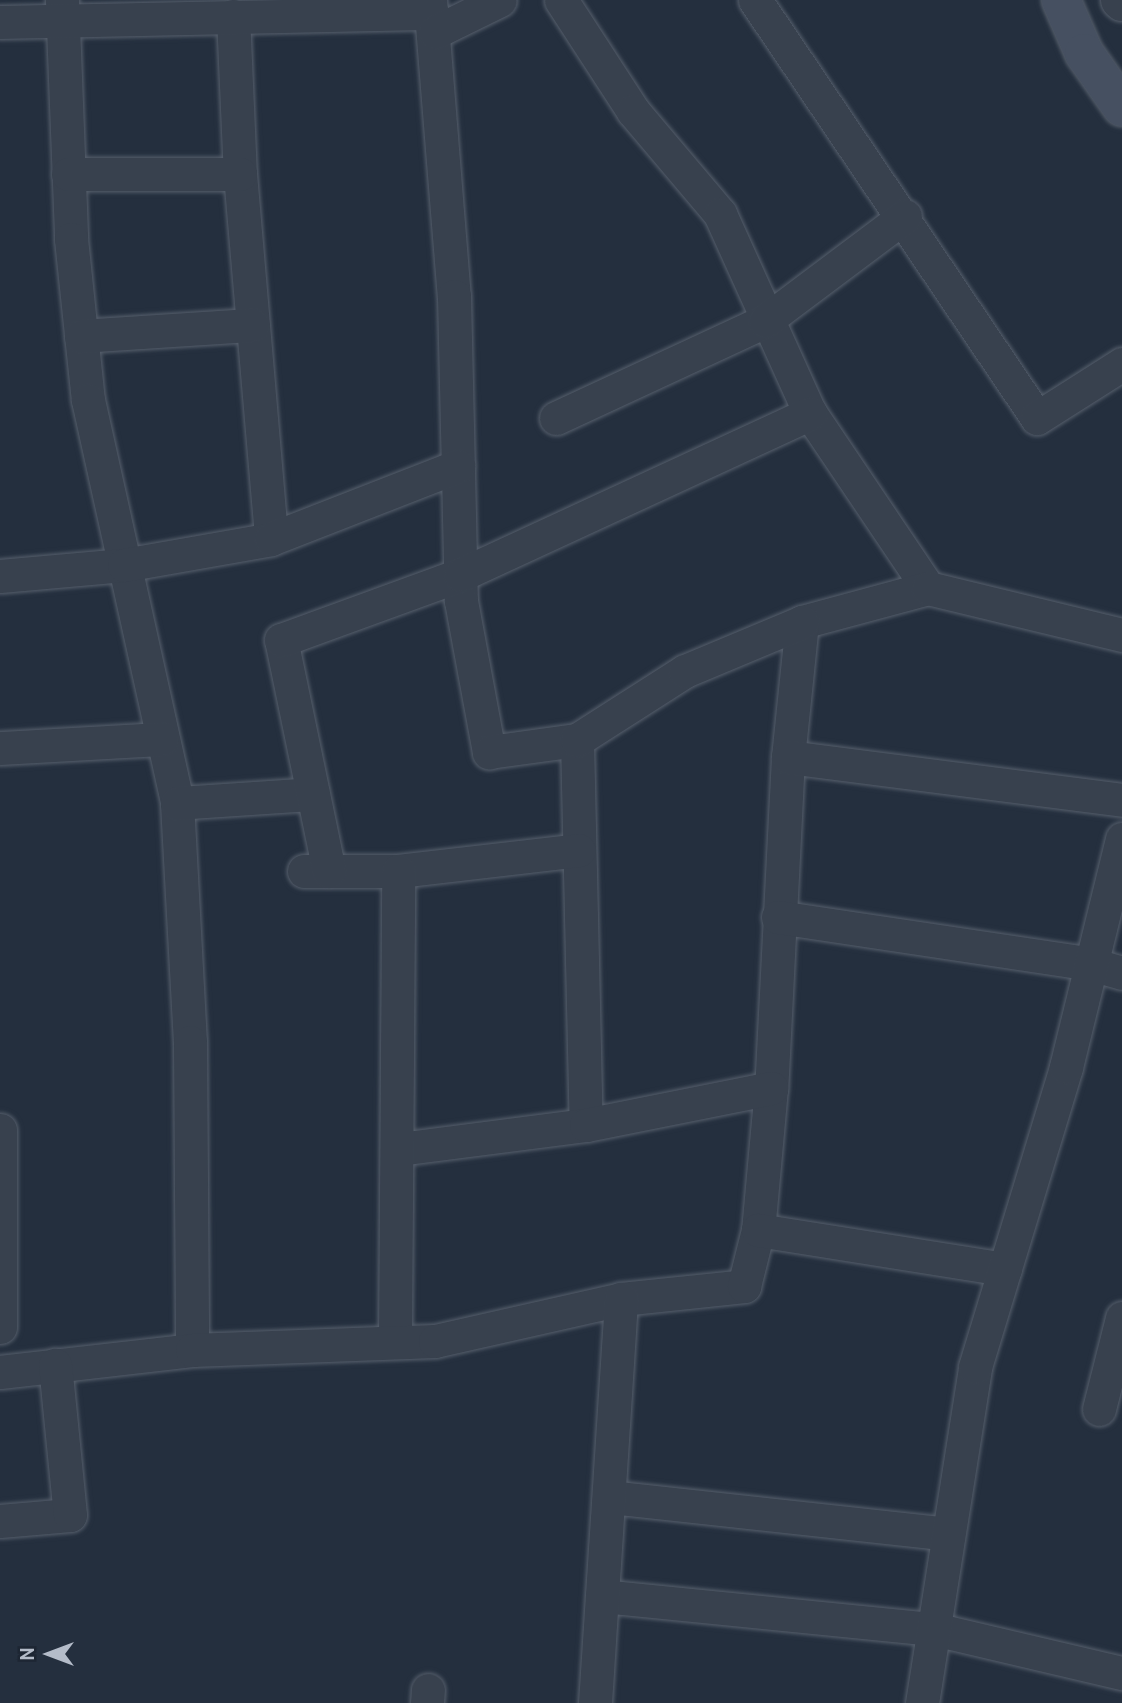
<!DOCTYPE html>
<style>
body{margin:0}
#map{position:relative;width:1122px;height:1703px;overflow:hidden;background:#242f3e;font-family:Cabin,sans-serif}
div>[style]{position:absolute}
.roads{filter:drop-shadow(0 0 2px #565f6c) drop-shadow(0 0 2px #565f6c)}
.minor>*{height:33px;margin:-16.5px;padding:0 16.5px;transform-origin:16.5px;border-radius:16.5px;background:#38414e}
.tertiary>*{height:38px;margin:-19px;padding:0 19px;transform-origin:19px;border-radius:19px;background:#38414e}
.secondary>*{height:38px;margin:-19px;padding:0 19px;transform-origin:19px;border-radius:19px;background:#465061}
span{translate:-50% -50%;white-space:nowrap;text-align:center;line-height:1.15;-webkit-text-stroke:5px #1d2633;paint-order:stroke}
.north{position:absolute;left:14px;top:1619px;width:70px;height:70px;-webkit-text-stroke:5px #1d2633;paint-order:stroke;rotate:270deg;font-size:19px;font-weight:700;line-height:28px;text-align:center;color:#b4bcc9}
.north::after{content:'';display:block;margin:auto;width:24px;height:32px;background:#b4bcc9;clip-path:polygon(50% 0,100% 100%,50% 72%,0 100%)}
</style>
<div id="map">
<div class="roads">
<div class="minor">
<i style="left:62px;top:0;width:239px;rotate:87.8deg"></i>
<i style="left:71px;top:239px;width:162px;rotate:84deg"></i>
<i style="left:88px;top:400px;width:413px;rotate:77.5deg"></i>
<i style="left:177px;top:803px;width:239px;rotate:86.9deg"></i>
<i style="left:190px;top:1042px;width:308px;rotate:89.6deg"></i>
<i style="left:430px;top:0;width:297px;rotate:85.4deg"></i>
<i style="left:454px;top:296px;width:305px;rotate:88.7deg"></i>
<i style="left:461px;top:601px;width:154px;rotate:79.5deg"></i>
<i style="left:489px;top:752px;width:89px;rotate:-7.8deg"></i>
<i style="left:577px;top:740px;width:385px;rotate:88.7deg"></i>
<i style="left:561px;top:0;width:132px;rotate:57deg"></i>
<i style="left:633px;top:111px;width:135px;rotate:49.8deg"></i>
<i style="left:720px;top:214px;width:218px;rotate:65.7deg"></i>
<i style="left:810px;top:413px;width:211px;rotate:56deg"></i>
<i style="left:928px;top:588px;width:131px;rotate:164.9deg"></i>
<i style="left:802px;top:622px;width:136px;rotate:95.9deg"></i>
<i style="left:788px;top:757px;width:331px;rotate:92.9deg"></i>
<i style="left:771px;top:1088px;width:143px;rotate:95.2deg"></i>
<i style="left:755px;top:0;width:504px;rotate:55.99deg"></i>
<i style="left:1037px;top:418px;width:101px;rotate:-32.4deg"></i>
<i style="left:233px;top:16px;width:158px;rotate:87.5deg"></i>
<i style="left:240px;top:174px;width:366px;rotate:85.1deg"></i>
<i style="left:0;top:22px;width:432px;rotate:-1.2deg"></i>
<i style="left:435px;top:32px;width:72px;rotate:-26.2deg"></i>
<i style="left:68px;top:174px;width:172px"></i>
<i style="left:81px;top:336px;width:172px;rotate:-3.7deg"></i>
<i style="left:556px;top:418px;width:230px;rotate:-24.9deg"></i>
<i style="left:765px;top:321px;width:175px;rotate:-36.9deg"></i>
<i style="left:0;top:576px;width:124px;rotate:-5.1deg"></i>
<i style="left:124px;top:565px;width:149px;rotate:-10deg"></i>
<i style="left:271px;top:539px;width:201px;rotate:-21.3deg"></i>
<i style="left:928px;top:588px;width:200px;rotate:13.6deg"></i>
<i style="left:577px;top:740px;width:128px;rotate:-32.6deg"></i>
<i style="left:685px;top:671px;width:127px;rotate:-22.7deg"></i>
<i style="left:0;top:748px;width:162px;rotate:-3.2deg"></i>
<i style="left:788px;top:757px;width:337px;rotate:7.3deg"></i>
<i style="left:177px;top:803px;width:136px;rotate:-3.8deg"></i>
<i style="left:304px;top:871px;width:94px"></i>
<i style="left:398px;top:871px;width:182px;rotate:-6.6deg"></i>
<i style="left:329px;top:871px;width:236px;rotate:-101.7deg"></i>
<i style="left:281px;top:640px;width:190px;rotate:-20deg"></i>
<i style="left:460px;top:575px;width:386px;rotate:-24.8deg"></i>
<i style="left:778px;top:917px;width:317px;rotate:8.5deg"></i>
<i style="left:1091px;top:964px;width:32px;rotate:16deg"></i>
<i style="left:0;top:1130px;width:197px;rotate:90deg"></i>
<i style="left:399px;top:1149px;width:189px;rotate:-7.3deg"></i>
<i style="left:586px;top:1125px;width:189px;rotate:-11.3deg"></i>
<i style="left:395px;top:1342px;width:471px;rotate:-89.6deg"></i>
<i style="left:0;top:1372px;width:193px;rotate:-6.5deg"></i>
<i style="left:192px;top:1350px;width:243px;rotate:-2.1deg"></i>
<i style="left:435px;top:1341px;width:191px;rotate:-12.7deg"></i>
<i style="left:621px;top:1299px;width:124px;rotate:-6deg"></i>
<i style="left:744px;top:1286px;width:58px;rotate:-76deg"></i>
<i style="left:758px;top:1230px;width:250px;rotate:9deg"></i>
<i style="left:1099px;top:1409px;width:94px;rotate:-75.8deg"></i>
<i style="left:609px;top:1497px;width:341px;rotate:6.2deg"></i>
<i style="left:0;top:1521px;width:70px;rotate:-4.9deg"></i>
<i style="left:70px;top:1515px;width:151px;rotate:-95.7deg"></i>
<i style="left:602px;top:1596px;width:334px;rotate:5.7deg"></i>
<i style="left:934px;top:1629px;width:193px;rotate:13.2deg"></i>
<i style="left:427px;top:1703px;width:13px;rotate:-86deg"></i>
<i style="left:595px;top:1703px;width:405px;rotate:-86.3deg"></i>
<i style="left:922px;top:1703px;width:340px;rotate:-81deg"></i>
<i style="left:975px;top:1367px;width:313px;rotate:-73.1deg"></i>
<i style="left:1066px;top:1067px;width:235px;rotate:-76.2deg"></i>
</div>
<div class="tertiary">
<i style="left:1120px;top:0;width:3px;rotate:45deg"></i>
</div>
<div class="secondary">
<i style="left:1061px;top:0;width:58px;rotate:66.5deg"></i>
<i style="left:1084px;top:53px;width:66px;rotate:54.9deg"></i>
</div>
</div>
<div class="north">N</div>
</div>
